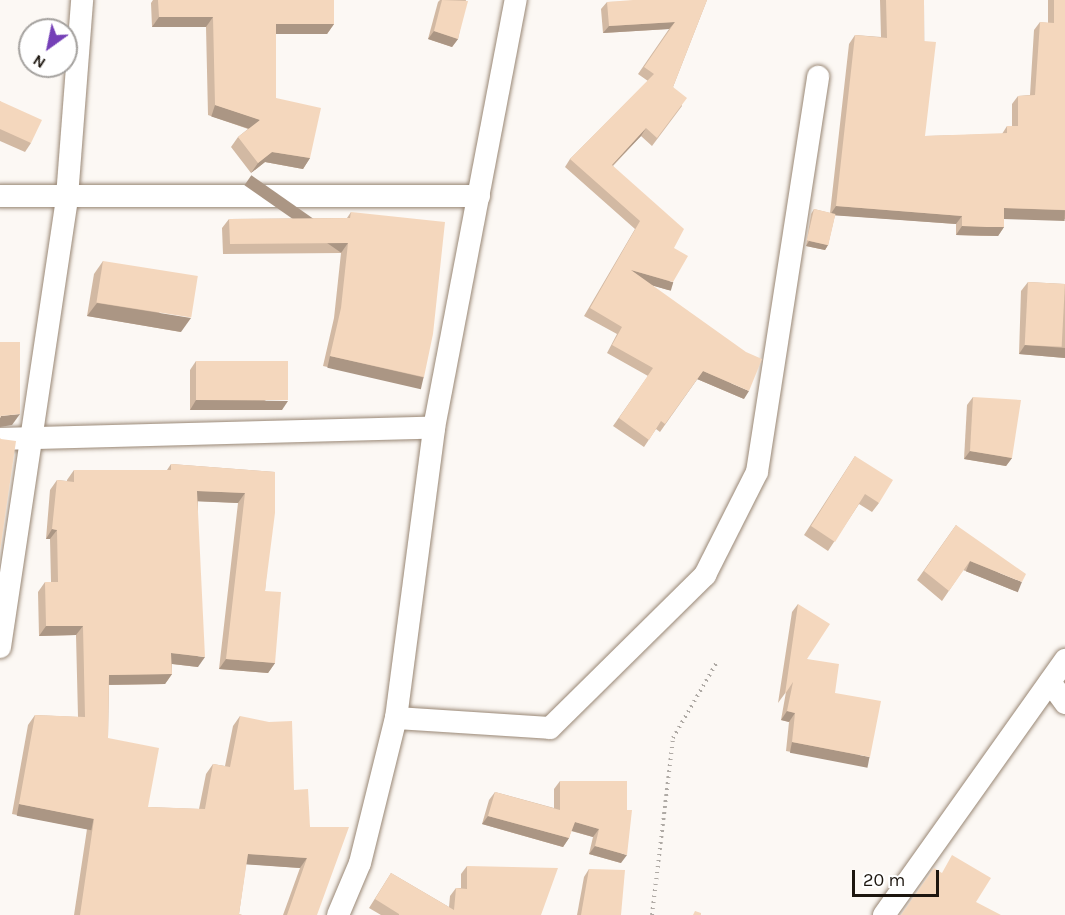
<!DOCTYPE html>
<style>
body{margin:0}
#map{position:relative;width:1065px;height:915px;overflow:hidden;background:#fcf8f4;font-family:Karla,sans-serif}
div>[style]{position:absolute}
.path>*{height:4px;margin-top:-2px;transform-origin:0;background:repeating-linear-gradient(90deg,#afaaa5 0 1.5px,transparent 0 6px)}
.roads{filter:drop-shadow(0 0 2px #998775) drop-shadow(0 0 2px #998775)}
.minor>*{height:22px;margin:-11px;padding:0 11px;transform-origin:11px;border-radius:11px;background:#fff}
.wall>*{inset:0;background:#d2b9a3}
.shaded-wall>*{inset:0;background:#ab9684;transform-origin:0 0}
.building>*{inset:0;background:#f4d7bd;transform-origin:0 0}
span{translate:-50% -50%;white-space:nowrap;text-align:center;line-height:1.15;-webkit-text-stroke:6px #fff;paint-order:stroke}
.north{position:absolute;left:18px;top:18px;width:60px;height:60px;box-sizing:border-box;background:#fff;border:2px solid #a5a29f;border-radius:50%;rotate:213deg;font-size:16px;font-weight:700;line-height:24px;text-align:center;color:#1d160f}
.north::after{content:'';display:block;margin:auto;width:21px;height:27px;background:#7540b7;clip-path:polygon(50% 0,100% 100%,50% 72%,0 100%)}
.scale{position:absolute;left:852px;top:870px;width:87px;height:27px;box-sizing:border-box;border:3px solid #1d160f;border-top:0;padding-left:8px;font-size:18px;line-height:21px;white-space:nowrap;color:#1d160f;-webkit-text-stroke:4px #fff;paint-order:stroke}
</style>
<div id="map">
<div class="path">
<i style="left:652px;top:915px;width:178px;rotate:-83.2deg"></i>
<i style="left:673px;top:738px;width:88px;rotate:-59.9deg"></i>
</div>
<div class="roads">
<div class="minor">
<i style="left:0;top:196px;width:479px"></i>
<i style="left:0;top:439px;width:434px;rotate:-1.5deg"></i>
<i style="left:0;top:647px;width:455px;rotate:-81.5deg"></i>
<i style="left:67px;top:197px;width:198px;rotate:-85.6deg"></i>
<i style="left:1050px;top:682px;width:26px;rotate:54deg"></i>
<i style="left:396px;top:718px;width:154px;rotate:3.7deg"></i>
<i style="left:550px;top:728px;width:218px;rotate:-44.6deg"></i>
<i style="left:705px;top:575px;width:115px;rotate:-63.2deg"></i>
<i style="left:757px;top:472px;width:400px;rotate:-81.2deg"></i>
<i style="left:338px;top:915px;width:56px;rotate:-67.1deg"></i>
<i style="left:360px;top:863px;width:149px;rotate:-76.1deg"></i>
<i style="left:396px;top:718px;width:292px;rotate:-82.5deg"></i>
<i style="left:434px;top:428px;width:436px;rotate:-79.2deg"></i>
<i style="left:884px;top:915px;width:313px;rotate:-54.6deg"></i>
</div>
</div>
<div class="wall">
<i style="clip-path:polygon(153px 0,334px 0,334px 24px,327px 34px,276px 34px,276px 98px,310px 158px,303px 169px,265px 162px,251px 173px,231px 147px,238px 137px,248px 129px,208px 115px,206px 27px,152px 27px,151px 3px)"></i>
<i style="clip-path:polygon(440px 0,466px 0,458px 39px,452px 47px,428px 39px,438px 2px)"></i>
<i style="clip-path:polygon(707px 0,673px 87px,682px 106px,652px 146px,641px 136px,613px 166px,674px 248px,668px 290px,652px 285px,744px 399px,697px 379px,660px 432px,656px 429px,644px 447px,613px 426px,648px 376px,607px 353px,617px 334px,584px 316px,635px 229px,565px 167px,570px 159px,648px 81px,638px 74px,669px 29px,603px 33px,601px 9px,607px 2px)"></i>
<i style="clip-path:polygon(880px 0,924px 0,925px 136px,1002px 134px,1007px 126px,1012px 126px,1012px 104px,1018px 96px,1030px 95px,1034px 30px,1040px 22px,1048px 23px,1048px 0,1065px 0,1065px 219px,1004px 217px,1004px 227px,998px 236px,981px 236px,956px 235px,956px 224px,835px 215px,828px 245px,825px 250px,806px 246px,811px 214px,814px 209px,830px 213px,849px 44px,855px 35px,881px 37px)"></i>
<i style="clip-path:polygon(0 101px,31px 143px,25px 152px,0 141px)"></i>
<i style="clip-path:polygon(351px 212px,424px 377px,417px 387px,323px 366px,334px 318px,341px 253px,223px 254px,222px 228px,229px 219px,347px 218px)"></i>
<i style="clip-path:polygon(103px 261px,181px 332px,87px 316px,94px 274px)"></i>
<i style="clip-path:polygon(1028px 282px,1065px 284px,1065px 358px,1019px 354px,1021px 291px)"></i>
<i style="clip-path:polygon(196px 361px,282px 410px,190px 410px,190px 370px)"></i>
<i style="clip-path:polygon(973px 397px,1012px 458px,1006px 466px,964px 459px,967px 405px)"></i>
<i style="clip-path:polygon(855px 456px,879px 503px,872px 512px,859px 504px,828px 551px,804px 535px)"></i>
<i style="clip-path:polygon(171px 464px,275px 472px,265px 591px,275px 663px,268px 673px,219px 669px,238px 503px,198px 501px,198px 667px,172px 664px,172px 674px,165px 684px,109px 685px,108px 738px,148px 807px,199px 809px,206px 774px,213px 764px,225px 766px,233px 726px,240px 716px,294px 790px,310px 827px,317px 915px,283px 915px,300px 868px,246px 864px,239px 914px,242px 915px,74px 915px,87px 829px,12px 814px,28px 725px,35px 715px,78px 717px,76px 635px,39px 636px,38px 592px,45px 582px,51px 582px,50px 539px,46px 539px,50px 490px,57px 480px,67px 481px,67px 480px,74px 470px,167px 470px)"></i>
<i style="clip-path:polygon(956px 525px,1015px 591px,963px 570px,942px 601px,917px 580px)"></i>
<i style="clip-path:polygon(798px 604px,807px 659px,835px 693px,863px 766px,786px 751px,789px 722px,781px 720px,786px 692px,778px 703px,792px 612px)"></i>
<i style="clip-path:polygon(560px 781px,627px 781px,621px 863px,589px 854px,593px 837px,571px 831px,569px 838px,563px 847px,482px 824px,489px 800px,495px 792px,554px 808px,554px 789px)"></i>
<i style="clip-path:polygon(467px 866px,541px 915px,381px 915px,369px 908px,391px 873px,449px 907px,450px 896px,456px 888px,461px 888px,461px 874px)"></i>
<i style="clip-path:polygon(589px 869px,621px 915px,577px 915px,584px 877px)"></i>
</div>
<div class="shaded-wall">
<i style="clip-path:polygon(159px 17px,213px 17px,206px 27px,152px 27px)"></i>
<i style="clip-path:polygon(675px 22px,669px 29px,603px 33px,609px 26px)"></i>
<i style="clip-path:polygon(276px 24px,334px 24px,327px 34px,269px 34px)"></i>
<i style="clip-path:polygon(434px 31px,458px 39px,452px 47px,428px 39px)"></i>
<i style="left:215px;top:105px;width:47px;height:12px;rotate:18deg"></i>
<i style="clip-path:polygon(646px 128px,641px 136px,606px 172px,612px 165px)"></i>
<i style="clip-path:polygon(272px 152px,310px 158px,303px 169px,265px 162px,251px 173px,258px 163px)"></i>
<i style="clip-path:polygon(836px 206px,962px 216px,956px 224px,830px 215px)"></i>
<i style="left:1004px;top:208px;width:61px;height:11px;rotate:2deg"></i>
<i style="clip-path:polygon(962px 226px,1004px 227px,998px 236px,956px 235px)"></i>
<i style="clip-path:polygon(809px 241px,828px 245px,825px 250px,806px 246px)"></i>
<i style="left:348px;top:243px;width:12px;height:118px;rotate:125deg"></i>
<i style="left:631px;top:270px;width:44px;height:9px;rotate:16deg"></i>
<i style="clip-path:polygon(97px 303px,191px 318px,181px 332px,87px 316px)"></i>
<i style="clip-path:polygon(1025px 345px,1065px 348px,1065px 358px,1019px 354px)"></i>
<i style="left:330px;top:356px;width:96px;height:12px;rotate:13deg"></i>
<i style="clip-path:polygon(703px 371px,749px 391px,744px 399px,697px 379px,660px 432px)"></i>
<i style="clip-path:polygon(196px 400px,288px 401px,282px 410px,190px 410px)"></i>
<i style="clip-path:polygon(20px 414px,12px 425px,0 427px,0 418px,1px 416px)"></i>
<i style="clip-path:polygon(970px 451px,1012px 458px,1006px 466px,964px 459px)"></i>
<i style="clip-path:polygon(197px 491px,245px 493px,238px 503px,190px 501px)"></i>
<i style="clip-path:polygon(52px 529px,57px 530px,50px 539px,46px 539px)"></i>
<i style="left:970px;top:561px;width:56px;height:11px;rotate:22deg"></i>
<i style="clip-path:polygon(46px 626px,83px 626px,76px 635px,39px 636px)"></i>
<i style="clip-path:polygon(171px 653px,205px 657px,198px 667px,164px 663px)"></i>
<i style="clip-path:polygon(226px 659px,275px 663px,268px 673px,219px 669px)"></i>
<i style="clip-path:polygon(172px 674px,165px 684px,102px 685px,109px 675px)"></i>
<i style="clip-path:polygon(787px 711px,795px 713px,789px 722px,781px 720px)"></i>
<i style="left:792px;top:742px;width:79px;height:11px;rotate:11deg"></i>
<i style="left:19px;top:804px;width:76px;height:12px;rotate:11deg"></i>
<i style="clip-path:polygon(488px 816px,569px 838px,563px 847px,482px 824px)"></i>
<i style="clip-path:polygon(575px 822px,599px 829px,593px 837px,569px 830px)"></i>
<i style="clip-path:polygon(595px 846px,627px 855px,621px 863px,589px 854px)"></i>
<i style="clip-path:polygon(248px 854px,307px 858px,300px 868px,241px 864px)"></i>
</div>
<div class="building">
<i style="clip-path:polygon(158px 0,334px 0,334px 24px,276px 24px,276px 98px,321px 108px,310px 158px,272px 152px,258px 163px,238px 137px,260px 120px,215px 105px,213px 17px,159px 17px)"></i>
<i style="clip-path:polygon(442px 0,468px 1px,458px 39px,434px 31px)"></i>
<i style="clip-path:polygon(633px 0,707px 0,673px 87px,687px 98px,657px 138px,646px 128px,612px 165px,684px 229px,674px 248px,688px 256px,673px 282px,631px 270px,746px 352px,762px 359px,749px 391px,703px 371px,665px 424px,661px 421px,649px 440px,619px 418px,653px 368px,612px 345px,622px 327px,590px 308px,640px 221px,570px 159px,654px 74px,644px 67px,675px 22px,609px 26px,607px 2px)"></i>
<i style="clip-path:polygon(886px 0,924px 0,924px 41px,936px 42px,925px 136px,1007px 133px,1007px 126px,1018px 126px,1018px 96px,1035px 95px,1040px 22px,1054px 23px,1054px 0,1065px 0,1065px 210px,1004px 208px,1004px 227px,987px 227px,962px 226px,962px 216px,836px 206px,855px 35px,887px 38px)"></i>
<i style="clip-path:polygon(0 101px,42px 120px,31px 143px,0 129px)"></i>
<i style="left:814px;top:209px;width:22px;height:32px;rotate:13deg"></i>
<i style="clip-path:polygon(351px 212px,445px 222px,433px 334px,424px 377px,330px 356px,341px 308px,348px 243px,230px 244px,229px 219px,350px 218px)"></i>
<i style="left:103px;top:261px;width:96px;height:42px;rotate:9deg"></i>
<i style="left:1028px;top:282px;width:37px;height:63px;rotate:3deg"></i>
<i style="clip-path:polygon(0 342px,20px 342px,20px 414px,1px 416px,0 418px)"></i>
<i style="left:196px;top:361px;width:92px;height:39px"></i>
<i style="clip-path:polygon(973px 397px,1021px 400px,1012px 458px,970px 451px)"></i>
<i style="clip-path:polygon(0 438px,1px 439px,16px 441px,0 551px)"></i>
<i style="clip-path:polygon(855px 456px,893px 480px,879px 503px,865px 494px,835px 542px,811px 526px)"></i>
<i style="clip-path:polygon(171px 464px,275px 472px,275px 513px,265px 591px,281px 592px,275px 663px,226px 659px,245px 493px,197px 491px,205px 657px,171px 653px,172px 674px,109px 675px,108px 738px,159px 748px,148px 807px,205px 809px,213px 764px,230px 767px,240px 716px,269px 722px,292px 721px,294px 790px,308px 789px,310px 827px,349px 827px,317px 915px,287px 915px,307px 858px,248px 854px,239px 914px,242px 915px,80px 915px,94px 819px,19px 804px,35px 715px,85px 717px,83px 626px,46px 626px,45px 582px,58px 582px,57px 530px,52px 529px,57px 480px,74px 482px,74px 470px,171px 470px)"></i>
<i style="clip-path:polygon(956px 525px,1026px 574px,1022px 582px,970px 561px,949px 591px,924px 571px)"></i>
<i style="clip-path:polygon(798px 604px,830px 624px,807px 659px,839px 664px,835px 693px,881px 701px,870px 757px,792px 742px,795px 713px,787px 711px,793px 682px,785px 694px)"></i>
<i style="clip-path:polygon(560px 781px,627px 781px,627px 810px,632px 810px,627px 855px,595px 846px,599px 829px,575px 822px,569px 838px,488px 816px,495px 792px,560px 810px)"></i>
<i style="clip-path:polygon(952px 855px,991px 878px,976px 902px,1001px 915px,901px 915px,934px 868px,942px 873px)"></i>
<i style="clip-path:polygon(467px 866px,558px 868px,541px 915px,399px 915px,399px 914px,375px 899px,391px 873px,454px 910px,456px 888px,467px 889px)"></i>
<i style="clip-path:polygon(589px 869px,625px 870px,621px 915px,581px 915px)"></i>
<i style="clip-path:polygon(695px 911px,701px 913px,701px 915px,693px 915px)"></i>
</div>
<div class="north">N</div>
<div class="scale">20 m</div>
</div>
